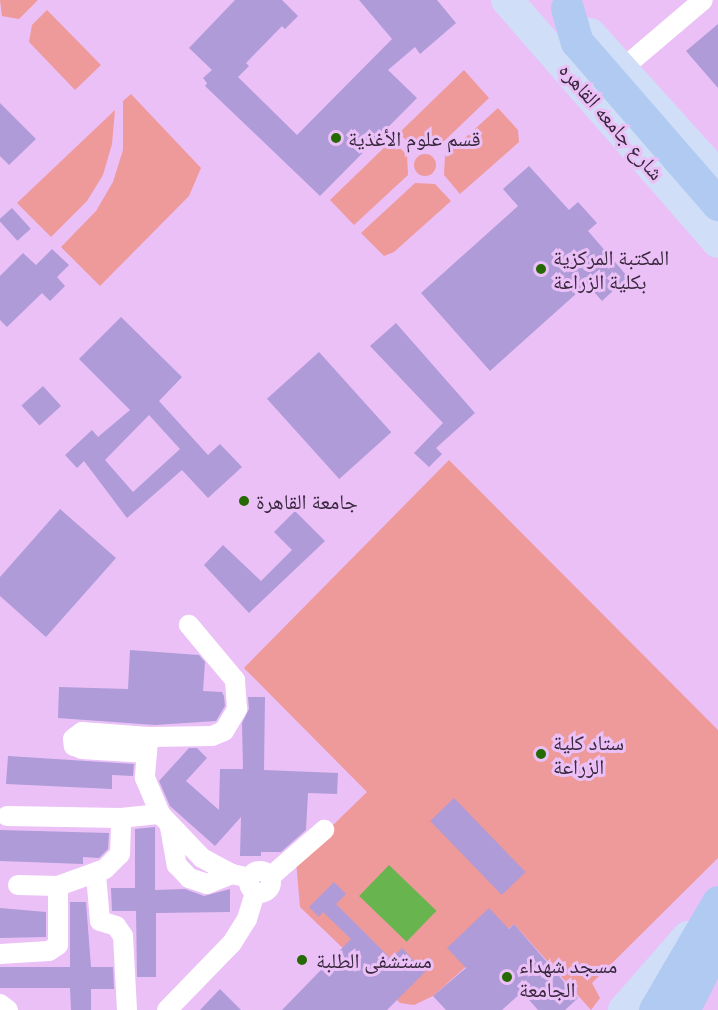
<!DOCTYPE html>
<meta charset="utf-8">
<style>
body{margin:0}
#map{position:relative;width:718px;height:1010px;overflow:hidden;background:#ebc0f7;font-family:"IBM Plex Serif","Noto Naskh Arabic",serif}
div>[style]{position:absolute}
.green>*{inset:0;background:#ee999a}
.round{border-radius:50%}
.water>*{inset:0;background:#68b550;transform-origin:0 0}
.building>*{inset:0;background:#ae9bd7;transform-origin:0 0}
.street>*{height:20px;margin:-10px;padding:0 10px;transform-origin:10px;border-radius:10px;background:#fff}
.street>.ring{margin:-10px;padding:0;box-sizing:content-box;background:none;border:20px solid #fff;border-radius:50%}
.primary>*{height:32px;margin:-16px;padding:0 16px;transform-origin:16px;border-radius:16px;background:#d0dff7}
.highway>*{height:33px;margin:-16.5px;padding:0 16.5px;transform-origin:16.5px;border-radius:16.5px;background:#b0caf2}
.dots>*{width:16px;height:16px;translate:-50% -50%;box-sizing:border-box;border:3px solid #ebc0f7;border-radius:50%}
span{translate:-50% -50%;white-space:nowrap;text-align:center;line-height:1.15;-webkit-text-stroke:6px #ebc0f7;paint-order:stroke}
.street-label{font-size:21px;color:#38273d}
.poi-label{font-size:21px;color:#38273d}
.left{translate:0 -50%;text-align:left}
</style>
<div id="map">
<div class="green">
<i style="clip-path:polygon(0 0,38px 0,19px 19px,2px 16px)"></i>
<i style="clip-path:polygon(47px 10px,101px 65px,75px 90px,29px 42px,32px 25px)"></i>
<i style="clip-path:polygon(464px 70px,489px 98px,438px 147px,430px 144px,414px 148px,399px 133px)"></i>
<i style="clip-path:polygon(131px 94px,201px 168px,189px 196px,100px 286px,61px 247px,96px 211px,113px 182px,123px 150px,123px 101px)"></i>
<i style="clip-path:polygon(498px 108px,518px 130px,519px 142px,460px 194px,444px 175px,445px 156px)"></i>
<i style="clip-path:polygon(115px 110px,112px 144px,103px 175px,87px 201px,51px 237px,17px 203px)"></i>
<i style="clip-path:polygon(392px 140px,407px 155px,408px 175px,354px 225px,330px 200px)"></i>
<i class="round" style="left:414px;top:154px;width:22px;height:22px"></i>
<i style="clip-path:polygon(415px 183px,435px 184px,451px 201px,394px 252px,384px 256px,361px 233px)"></i>
<i style="clip-path:polygon(449px 460px,718px 730px,718px 858px,592px 983px,600px 998px,591px 1010px,514px 924px,433px 996px,414px 1005px,400px 1003px,300px 907px,296px 861px,367px 792px,244px 668px)"></i>
</div>
<div class="water">
<i style="left:389px;top:865px;width:66px;height:43px;rotate:44deg"></i>
</div>
<div class="building">
<i style="clip-path:polygon(235px 0,282px 0,298px 16px,285px 29px,282px 26px,246px 63px,249px 66px,238px 77px,297px 135px,392px 39px,359px 0,437px 0,456px 23px,420px 54px,415px 47px,388px 70px,417px 98px,320px 196px,205px 86px,207px 83px,203px 78px,212px 70px,189px 48px)"></i>
<i style="clip-path:polygon(718px 24px,718px 88px,686px 51px)"></i>
<i style="clip-path:polygon(0 103px,36px 139px,9px 165px,0 156px)"></i>
<i style="clip-path:polygon(529px 166px,569px 210px,578px 202px,597px 223px,588px 231px,628px 277px,602px 301px,587px 284px,490px 371px,421px 293px,518px 206px,503px 189px)"></i>
<i style="left:12px;top:208px;width:28px;height:18px;rotate:48deg"></i>
<i style="clip-path:polygon(52px 249px,69px 265px,57px 277px,65px 286px,50px 301px,42px 293px,7px 327px,0 320px,0 276px,23px 253px,36px 265px)"></i>
<i style="clip-path:polygon(evenodd,121px 317px,182px 377px,159px 401px,208px 455px,220px 444px,242px 467px,208px 498px,182px 470px,127px 518px,84px 461px,77px 468px,65px 455px,92px 430px,98px 437px,130px 410px,79px 359px,121px 317px,149px 415px,180px 449px,133px 492px,105px 460px,149px 415px)"></i>
<i style="clip-path:polygon(396px 323px,475px 413px,436px 448px,442px 454px,429px 467px,414px 453px,443px 423px,370px 346px)"></i>
<i style="left:319px;top:352px;width:108px;height:70px;rotate:48deg"></i>
<i style="left:43px;top:386px;width:27px;height:29px;rotate:48deg"></i>
<i style="clip-path:polygon(60px 509px,116px 558px,46px 637px,0 596px,0 577px)"></i>
<i style="clip-path:polygon(295px 511px,325px 541px,249px 613px,204px 565px,223px 545px,261px 581px,292px 550px,274px 532px)"></i>
<i style="clip-path:polygon(130px 650px,199px 655px,205px 662px,203px 691px,222px 692px,224px 696px,225px 706px,216px 721px,155px 725px,58px 718px,59px 687px,128px 689px)"></i>
<i style="clip-path:polygon(248px 697px,265px 697px,264px 770px,338px 773px,337px 794px,308px 793px,306px 830px,281px 852px,261px 852px,261px 856px,240px 856px,241px 817px,215px 846px,170px 806px,159px 781px,189px 748px,197px 748px,207px 758px,186px 781px,219px 810px,220px 769px,243px 769px,242px 723px,249px 709px)"></i>
<i style="clip-path:polygon(8px 756px,134px 764px,133px 776px,112px 775px,112px 789px,6px 784px)"></i>
<i style="left:454px;top:798px;width:103px;height:33px;rotate:46deg"></i>
<i style="clip-path:polygon(155px 827px,155px 890px,185px 889px,204px 896px,230px 889px,230px 912px,156px 913px,156px 977px,137px 977px,136px 911px,112px 911px,111px 888px,135px 888px,135px 829px)"></i>
<i style="clip-path:polygon(0 830px,109px 833px,108px 849px,99px 858px,83px 857px,83px 864px,0 861px)"></i>
<i style="clip-path:polygon(334px 882px,346px 894px,336px 904px,391px 959px,402px 948px,425px 972px,387px 1010px,282px 1010px,351px 939px,323px 912px,319px 917px,309px 907px)"></i>
<i style="clip-path:polygon(70px 902px,86px 902px,91px 967px,113px 967px,114px 989px,91px 989px,91px 1010px,71px 1010px,70px 988px,0 988px,0 967px,70px 967px)"></i>
<i style="clip-path:polygon(0 908px,46px 912px,46px 937px,0 938px)"></i>
<i style="clip-path:polygon(489px 908px,509px 929px,514px 924px,578px 998px,565px 1010px,538px 1010px,522px 992px,502px 1010px,446px 1010px,433px 996px,466px 968px,447px 948px)"></i>
<i style="clip-path:polygon(220px 989px,241px 1010px,200px 1010px)"></i>
</div>
<div class="street">
<i style="left:622px;top:69px;width:106px;rotate:-40.4deg"></i>
<i style="left:148px;top:741px;width:37px;rotate:95deg"></i>
<i style="left:145px;top:778px;width:39px;rotate:67deg"></i>
<i style="left:160px;top:814px;width:61px;rotate:46.3deg"></i>
<i style="left:202px;top:858px;width:34px;rotate:28deg"></i>
<i style="left:232px;top:874px;width:17px;rotate:13deg"></i>
<i style="left:147px;top:753px;width:65px;rotate:-176.5deg"></i>
<i style="left:82px;top:749px;width:9px;rotate:-159deg"></i>
<i style="left:74px;top:746px;width:7px;rotate:-98deg"></i>
<i style="left:73px;top:739px;width:11px;rotate:-38deg"></i>
<i style="left:82px;top:732px;width:67px;rotate:4.3deg"></i>
<i style="left:149px;top:737px;width:63px;rotate:-0.9deg"></i>
<i style="left:212px;top:736px;width:13px;rotate:-23deg"></i>
<i style="left:224px;top:731px;width:26px;rotate:-59deg"></i>
<i style="left:237px;top:709px;width:29px;rotate:-94deg"></i>
<i style="left:235px;top:680px;width:72px;rotate:-129.9deg"></i>
<i style="left:7px;top:816px;width:114px;rotate:1deg"></i>
<i style="left:121px;top:818px;width:39px;rotate:-6deg"></i>
<i style="left:170px;top:827px;width:39px;rotate:80deg"></i>
<i style="left:177px;top:865px;width:18px;rotate:47deg"></i>
<i style="left:189px;top:878px;width:19px;rotate:18deg"></i>
<i style="left:207px;top:884px;width:27px;rotate:-22deg"></i>
<i class="ring" style="left:249px;top:871px;width:2px;height:2px"></i>
<i style="left:96px;top:875px;width:46px;rotate:85deg"></i>
<i style="left:100px;top:921px;width:17px;rotate:17deg"></i>
<i style="left:116px;top:926px;width:12px;rotate:55deg"></i>
<i style="left:123px;top:936px;width:74px;rotate:86.9deg"></i>
<i style="left:270px;top:877px;width:72px;rotate:-41deg"></i>
<i style="left:18px;top:885px;width:40px;rotate:1.4deg"></i>
<i style="left:58px;top:886px;width:50px;rotate:-19.9deg"></i>
<i style="left:105px;top:869px;width:21px;rotate:-45deg"></i>
<i style="left:120px;top:854px;width:36px;rotate:-88deg"></i>
<i style="left:0;top:954px;width:49px;rotate:-3.5deg"></i>
<i style="left:49px;top:951px;width:11px;rotate:-34deg"></i>
<i style="left:58px;top:945px;width:59px;rotate:-90deg"></i>
<i style="left:0;top:1004px;width:10px;rotate:37deg"></i>
<i style="left:167px;top:1010px;width:93px;rotate:-45.9deg"></i>
<i style="left:232px;top:943px;width:28px;rotate:-58deg"></i>
<i style="left:247px;top:919px;width:27px;rotate:-73deg"></i>
</div>
<div class="primary">
<i style="left:507px;top:0;width:321px;rotate:48.9deg"></i>
<i style="left:590px;top:34px;width:191px;rotate:48deg"></i>
<i style="left:624px;top:1010px;width:97px;rotate:-48.8deg"></i>
</div>
<div class="highway">
<i style="left:567px;top:8px;width:35px;rotate:74deg"></i>
<i style="left:577px;top:42px;width:215px;rotate:49deg"></i>
<i style="left:655px;top:1010px;width:125px;rotate:-59.7deg"></i>
<i style="left:683px;top:1010px;width:67px;rotate:-63.4deg"></i>
</div>
<div class="dots">
<i style="left:336px;top:138px;background:#246901"></i>
<i style="left:541px;top:269px;background:#246901"></i>
<i style="left:244px;top:501px;background:#246901"></i>
<i style="left:541px;top:754px;background:#246901"></i>
<i style="left:302px;top:960px;background:#246901"></i>
<i style="left:507px;top:977px;background:#246901"></i>
</div>
<div class="street-label">
<span style="left:612px;top:121px;rotate:49deg">شارع جامعه القاهره</span>
</div>
<div class="poi-label">
<span class="left" style="left:348px;top:138px">قسم علوم الأغذية</span>
<span class="left" style="left:553px;top:269px">المكتبة المركزية<br>بكلية الزراعة</span>
<span class="left" style="left:256px;top:501px">جامعة القاهرة</span>
<span class="left" style="left:553px;top:754px">ستاد كلية<br>الزراعة</span>
<span class="left" style="left:316px;top:960px">مستشفى الطلبة</span>
<span class="left" style="left:519px;top:977px">مسجد شهداء<br>الجامعة</span>
</div>
</div>
